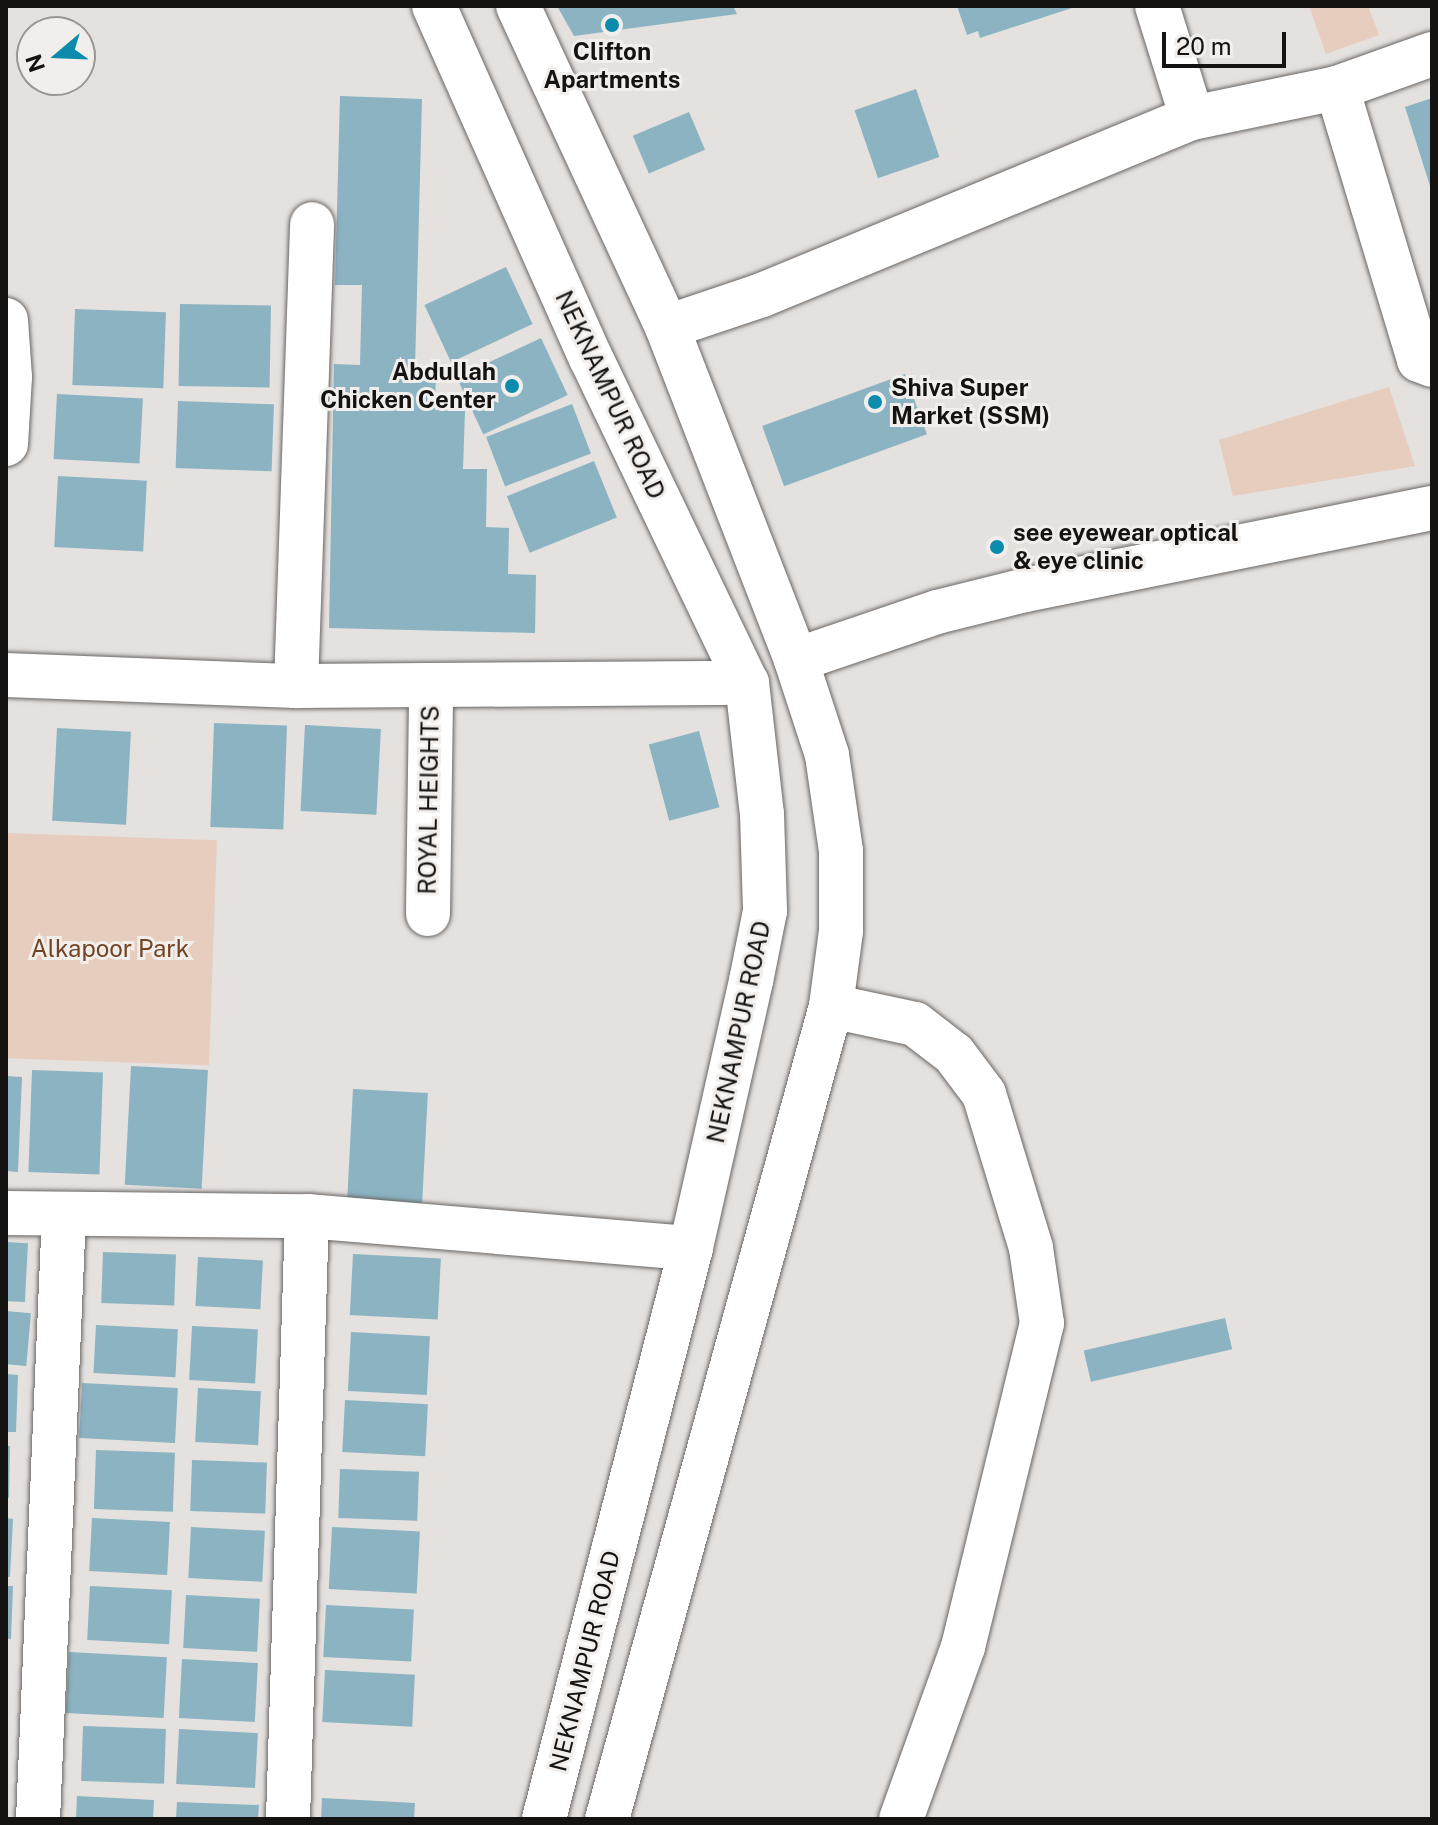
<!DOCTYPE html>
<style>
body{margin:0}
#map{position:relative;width:1438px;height:1825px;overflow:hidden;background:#e4e1df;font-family:"Public Sans",sans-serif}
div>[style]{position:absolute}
.green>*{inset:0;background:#e7cdbd;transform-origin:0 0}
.building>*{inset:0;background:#8bb3c2;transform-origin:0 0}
.roads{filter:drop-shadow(0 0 2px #696664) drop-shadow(0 0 2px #696664)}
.minor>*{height:44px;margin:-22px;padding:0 22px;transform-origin:22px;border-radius:22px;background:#fff}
.dots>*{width:22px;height:22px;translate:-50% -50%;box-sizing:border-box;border:4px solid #f1eeec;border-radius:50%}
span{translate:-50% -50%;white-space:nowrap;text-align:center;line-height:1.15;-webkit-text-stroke:6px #f1eeec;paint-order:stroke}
.poi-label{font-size:24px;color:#141312;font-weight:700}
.right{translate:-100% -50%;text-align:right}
.left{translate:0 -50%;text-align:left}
.street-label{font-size:24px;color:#141312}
.park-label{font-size:24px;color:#724423}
.frame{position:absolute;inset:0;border:8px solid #141312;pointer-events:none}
.north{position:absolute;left:16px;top:16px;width:80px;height:80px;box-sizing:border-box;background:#f1eeec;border:2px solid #999695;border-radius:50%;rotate:251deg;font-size:22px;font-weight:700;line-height:32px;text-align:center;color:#141312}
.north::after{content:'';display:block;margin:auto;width:28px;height:36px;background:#0c8bac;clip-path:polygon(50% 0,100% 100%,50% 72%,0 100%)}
.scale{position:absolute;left:1162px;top:32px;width:124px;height:36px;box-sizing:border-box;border:4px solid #141312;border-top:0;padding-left:10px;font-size:24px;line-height:28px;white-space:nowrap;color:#141312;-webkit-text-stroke:6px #f1eeec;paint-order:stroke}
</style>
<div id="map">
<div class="green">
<i style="clip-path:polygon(1309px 6px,1368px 6px,1379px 35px,1326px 54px)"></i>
<i style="clip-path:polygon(1389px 387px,1415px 466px,1233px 496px,1219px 440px)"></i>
<i style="left:6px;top:833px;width:211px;height:225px;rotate:2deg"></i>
</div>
<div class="building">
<i style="clip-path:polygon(557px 6px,733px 6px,737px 14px,574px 36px)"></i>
<i style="clip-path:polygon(957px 6px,1075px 6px,1075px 7px,980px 38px,978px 31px,967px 35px)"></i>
<i style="left:916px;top:89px;width:72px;height:65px;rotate:71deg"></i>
<i style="clip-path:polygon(340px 96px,422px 99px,415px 369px,436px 370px,435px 410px,465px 411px,463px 469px,487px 469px,486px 527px,509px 528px,508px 574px,536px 575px,535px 633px,329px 628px,334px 364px,360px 365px,362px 285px,335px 285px)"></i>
<i style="clip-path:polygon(1432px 98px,1432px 189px,1431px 189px,1405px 107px)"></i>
<i style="left:689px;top:112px;width:41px;height:61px;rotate:67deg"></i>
<i style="left:506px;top:267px;width:63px;height:90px;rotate:65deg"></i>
<i style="left:180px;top:304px;width:91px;height:82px;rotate:1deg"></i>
<i style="left:75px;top:309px;width:91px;height:76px;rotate:2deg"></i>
<i style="left:541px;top:338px;width:63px;height:93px;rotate:65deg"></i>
<i style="left:905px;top:374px;width:64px;height:152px;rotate:70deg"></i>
<i style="left:57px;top:394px;width:86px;height:65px;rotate:3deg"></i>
<i style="left:178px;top:401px;width:96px;height:67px;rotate:2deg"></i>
<i style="left:572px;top:404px;width:53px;height:92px;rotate:69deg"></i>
<i style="left:594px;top:461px;width:61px;height:94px;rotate:68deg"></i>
<i style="left:58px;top:476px;width:89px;height:71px;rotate:3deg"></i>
<i style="left:214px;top:723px;width:73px;height:104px;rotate:2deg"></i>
<i style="left:305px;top:725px;width:76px;height:86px;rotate:3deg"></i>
<i style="left:57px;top:728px;width:74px;height:93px;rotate:3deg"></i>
<i style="left:699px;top:731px;width:79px;height:52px;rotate:75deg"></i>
<i style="left:131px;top:1066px;width:77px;height:119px;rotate:3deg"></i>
<i style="left:32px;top:1070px;width:71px;height:102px;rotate:2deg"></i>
<i style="clip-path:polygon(6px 1076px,22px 1077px,18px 1172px,6px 1171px)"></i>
<i style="left:353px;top:1089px;width:75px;height:111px;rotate:3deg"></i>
<i style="left:6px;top:1242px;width:22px;height:59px;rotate:3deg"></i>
<i style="left:103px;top:1252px;width:73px;height:51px;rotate:2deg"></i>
<i style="left:353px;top:1254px;width:88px;height:61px;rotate:3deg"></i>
<i style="left:198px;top:1257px;width:65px;height:49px;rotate:3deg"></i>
<i style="left:6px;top:1311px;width:25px;height:53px;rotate:5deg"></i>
<i style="left:1225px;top:1318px;width:32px;height:145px;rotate:77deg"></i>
<i style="left:96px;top:1325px;width:82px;height:48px;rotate:3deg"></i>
<i style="left:192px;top:1326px;width:66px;height:54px;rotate:3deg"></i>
<i style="left:351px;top:1332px;width:79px;height:59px;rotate:3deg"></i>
<i style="clip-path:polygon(6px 1374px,18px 1375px,16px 1432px,6px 1432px)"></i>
<i style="left:82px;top:1383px;width:96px;height:55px;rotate:3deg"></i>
<i style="left:198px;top:1388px;width:63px;height:54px;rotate:3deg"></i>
<i style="left:345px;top:1400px;width:83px;height:52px;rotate:3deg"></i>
<i style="clip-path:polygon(6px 1446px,10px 1446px,9px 1498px,6px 1498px)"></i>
<i style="left:96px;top:1450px;width:79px;height:59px;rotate:2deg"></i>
<i style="left:192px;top:1460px;width:75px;height:51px;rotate:2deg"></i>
<i style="left:340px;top:1469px;width:79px;height:49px;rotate:2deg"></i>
<i style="clip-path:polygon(6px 1518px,13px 1519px,10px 1577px,6px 1577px)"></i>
<i style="left:92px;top:1518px;width:78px;height:53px;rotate:3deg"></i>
<i style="left:191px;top:1527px;width:74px;height:51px;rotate:3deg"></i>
<i style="left:332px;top:1527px;width:88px;height:62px;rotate:3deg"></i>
<i style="clip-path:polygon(6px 1586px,13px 1586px,11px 1639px,6px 1639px)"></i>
<i style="left:90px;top:1586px;width:82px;height:54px;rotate:3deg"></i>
<i style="left:186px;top:1595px;width:74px;height:53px;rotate:3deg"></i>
<i style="left:326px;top:1605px;width:88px;height:52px;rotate:3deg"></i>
<i style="left:69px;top:1652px;width:98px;height:61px;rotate:3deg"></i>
<i style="left:182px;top:1659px;width:76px;height:59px;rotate:3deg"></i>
<i style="left:325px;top:1670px;width:90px;height:52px;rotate:3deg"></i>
<i style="left:83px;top:1726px;width:83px;height:55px;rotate:2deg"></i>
<i style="left:179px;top:1729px;width:79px;height:55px;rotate:3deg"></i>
<i style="clip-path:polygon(77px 1796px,154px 1800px,153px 1819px,76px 1819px)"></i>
<i style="clip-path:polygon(322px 1798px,415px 1803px,414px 1819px,321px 1819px)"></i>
<i style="clip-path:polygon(177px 1802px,259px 1805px,258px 1819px,176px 1819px)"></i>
</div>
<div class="roads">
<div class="minor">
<i style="left:434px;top:6px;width:385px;rotate:66deg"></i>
<i style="left:591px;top:358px;width:361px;rotate:64.4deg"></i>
<i style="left:747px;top:683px;width:132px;rotate:83.5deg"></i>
<i style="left:762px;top:814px;width:97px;rotate:88.2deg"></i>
<i style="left:765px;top:911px;width:71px;rotate:101.3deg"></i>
<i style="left:751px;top:981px;width:274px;rotate:102.7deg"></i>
<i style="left:691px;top:1248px;width:590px;rotate:104.44deg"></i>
<i style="left:518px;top:6px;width:354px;rotate:65.1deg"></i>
<i style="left:667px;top:327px;width:357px;rotate:68.8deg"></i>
<i style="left:796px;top:660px;width:100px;rotate:71.9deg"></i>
<i style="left:827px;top:755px;width:97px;rotate:81.7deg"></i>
<i style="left:841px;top:851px;width:80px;rotate:90deg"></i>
<i style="left:841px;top:931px;width:76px;rotate:97.6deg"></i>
<i style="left:831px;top:1006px;width:843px;rotate:105.4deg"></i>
<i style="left:1157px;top:6px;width:117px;rotate:72.6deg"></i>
<i style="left:1337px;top:88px;width:284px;rotate:73.2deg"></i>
<i style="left:1419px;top:360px;width:14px;rotate:21deg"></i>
<i style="left:6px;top:320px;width:57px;rotate:86deg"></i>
<i style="left:10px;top:377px;width:67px;rotate:93.4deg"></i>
<i style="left:667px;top:327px;width:100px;rotate:-18.6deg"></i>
<i style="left:762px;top:295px;width:465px;rotate:-22.4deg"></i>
<i style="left:1192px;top:118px;width:148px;rotate:-11.7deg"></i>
<i style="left:1337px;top:88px;width:101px;rotate:-19.7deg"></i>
<i style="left:796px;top:660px;width:149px;rotate:-18.8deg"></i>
<i style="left:937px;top:612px;width:91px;rotate:-14deg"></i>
<i style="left:1025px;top:590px;width:415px;rotate:-11.4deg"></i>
<i style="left:6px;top:675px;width:290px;rotate:2.2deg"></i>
<i style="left:296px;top:686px;width:451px;rotate:-0.4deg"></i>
<i style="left:296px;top:686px;width:462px;rotate:-88deg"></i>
<i style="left:428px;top:914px;width:228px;rotate:-89.2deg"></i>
<i style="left:831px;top:1006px;width:86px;rotate:12.1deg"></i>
<i style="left:915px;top:1024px;width:49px;rotate:37.6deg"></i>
<i style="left:954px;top:1054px;width:50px;rotate:53.1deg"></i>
<i style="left:984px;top:1094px;width:161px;rotate:73deg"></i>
<i style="left:1031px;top:1248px;width:76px;rotate:81.7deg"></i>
<i style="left:1042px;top:1323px;width:333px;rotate:103.7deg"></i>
<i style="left:963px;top:1647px;width:183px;rotate:109.8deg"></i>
<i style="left:6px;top:1213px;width:301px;rotate:0.6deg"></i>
<i style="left:307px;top:1216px;width:385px;rotate:4.8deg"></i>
<i style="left:38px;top:1819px;width:605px;rotate:-87.54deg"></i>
<i style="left:288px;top:1819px;width:603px;rotate:-88.2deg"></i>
</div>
</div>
<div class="dots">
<i style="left:612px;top:25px;background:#0c8bac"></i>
<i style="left:512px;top:386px;background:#0c8bac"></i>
<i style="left:875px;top:402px;background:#0c8bac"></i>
<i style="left:997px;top:547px;background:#0c8bac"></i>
</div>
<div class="poi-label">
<span style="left:612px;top:66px">Clifton<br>Apartments</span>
<span class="right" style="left:496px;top:386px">Abdullah<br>Chicken Center</span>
<span class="left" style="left:891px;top:402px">Shiva Super<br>Market (SSM)</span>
<span class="left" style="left:1013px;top:547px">see eyewear optical<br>&amp; eye clinic</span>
</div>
<div class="street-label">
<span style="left:610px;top:395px;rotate:65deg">NEKNAMPUR ROAD</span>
<span style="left:429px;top:800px;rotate:-89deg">ROYAL HEIGHTS</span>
<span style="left:739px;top:1032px;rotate:-78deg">NEKNAMPUR ROAD</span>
<span style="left:585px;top:1661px;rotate:-76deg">NEKNAMPUR ROAD</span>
</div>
<div class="park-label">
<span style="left:110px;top:949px">Alkapoor Park</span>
</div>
<div class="frame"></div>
<div class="north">N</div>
<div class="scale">20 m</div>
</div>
